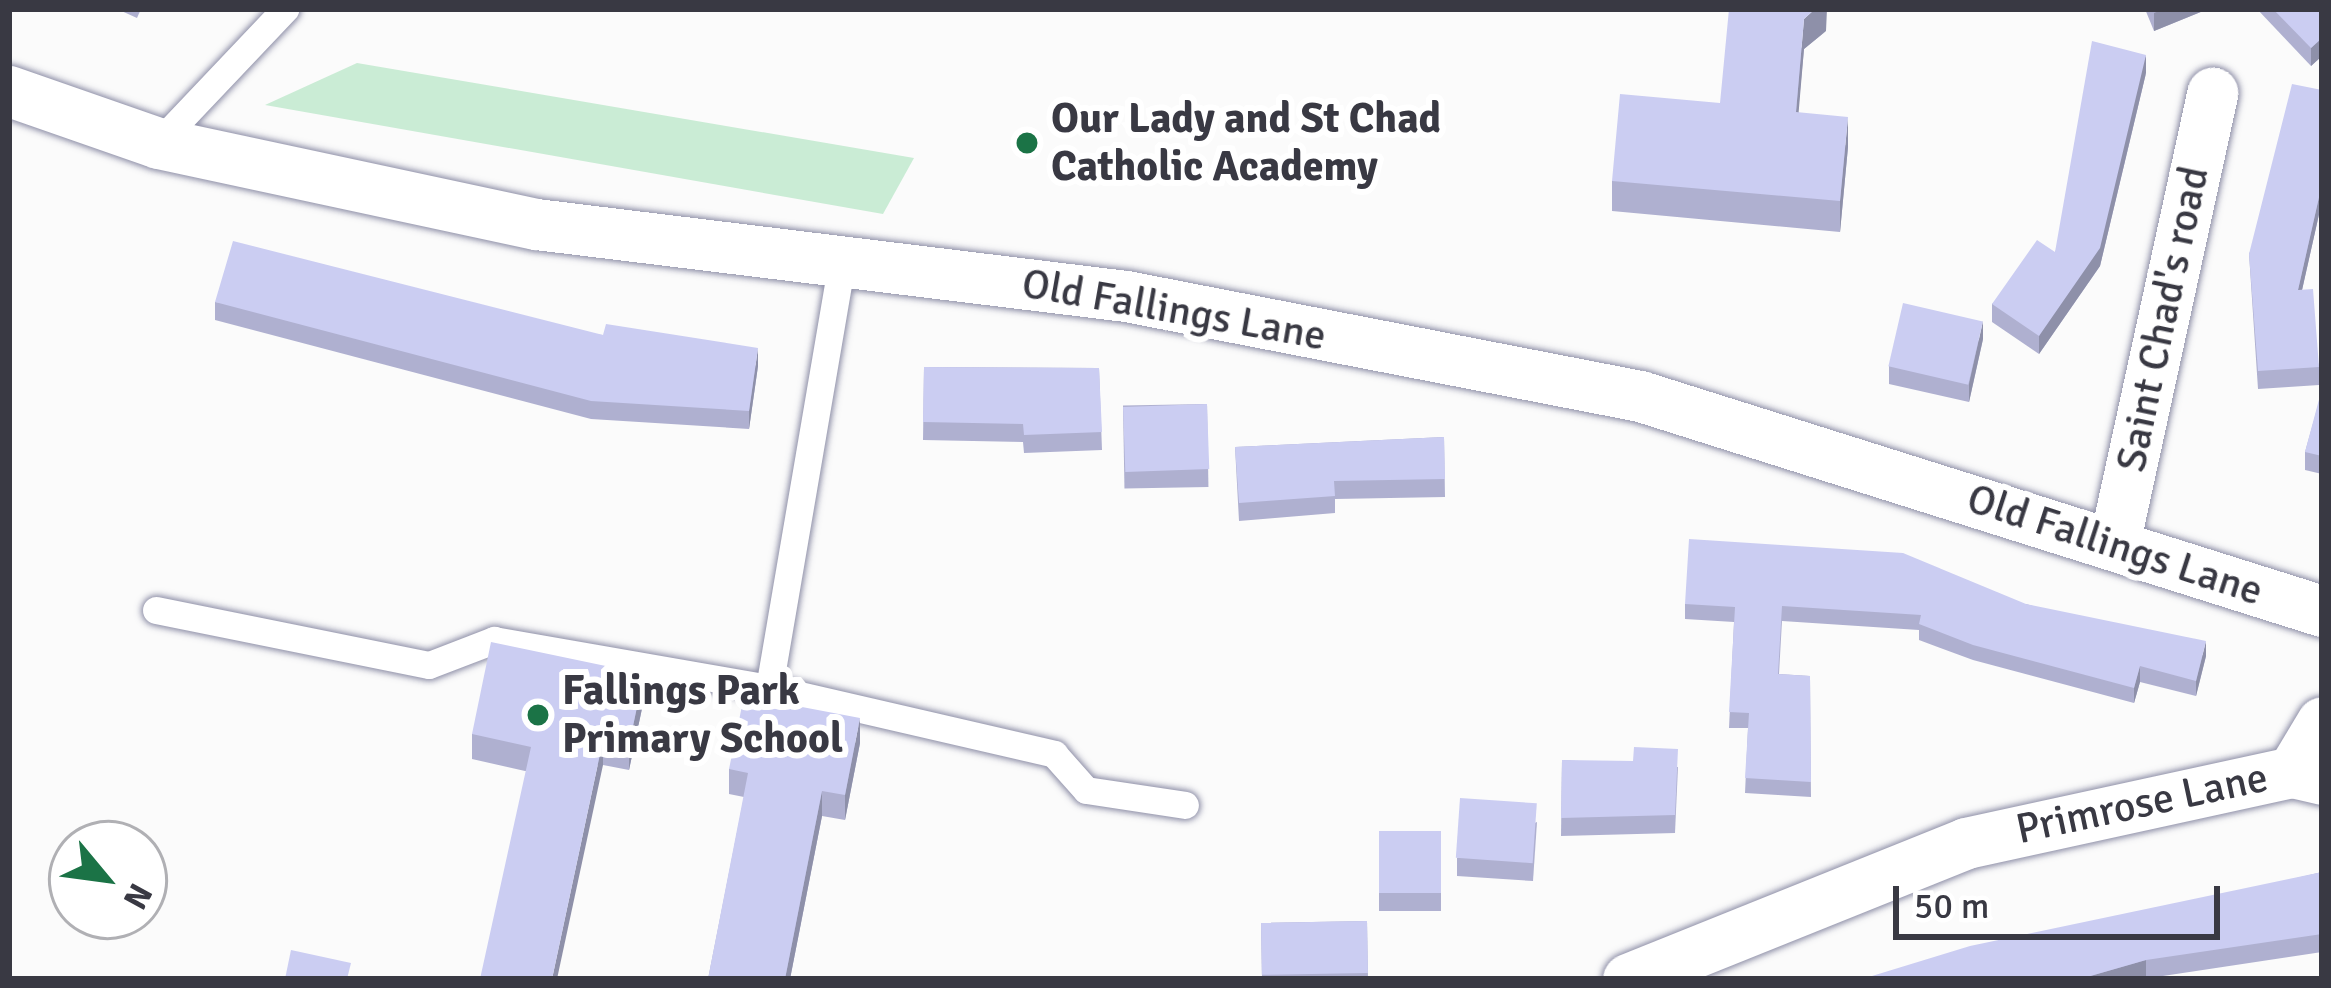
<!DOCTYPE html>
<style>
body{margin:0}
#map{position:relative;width:2331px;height:988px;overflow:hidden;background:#fbfbfb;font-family:Signika,sans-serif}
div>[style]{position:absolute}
.green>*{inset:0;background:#caecd5}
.roads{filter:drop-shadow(0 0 3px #8f90a8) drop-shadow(0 0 3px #8f90a8)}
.service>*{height:27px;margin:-13.5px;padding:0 13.5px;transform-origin:13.5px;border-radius:13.5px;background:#fff}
.minor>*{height:51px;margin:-25.5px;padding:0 25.5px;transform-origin:25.5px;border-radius:25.5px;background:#fff}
.wall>*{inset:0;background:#afb0d0;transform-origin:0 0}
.shaded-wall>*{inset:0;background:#8e90a9}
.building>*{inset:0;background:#cbcdf2;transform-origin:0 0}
.dots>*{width:33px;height:33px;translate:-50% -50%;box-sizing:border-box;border:6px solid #fff;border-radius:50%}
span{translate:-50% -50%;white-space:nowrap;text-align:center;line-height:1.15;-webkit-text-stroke:12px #fff;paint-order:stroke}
.poi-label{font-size:42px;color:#393943;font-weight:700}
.left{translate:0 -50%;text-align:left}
.street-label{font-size:42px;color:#393943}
.frame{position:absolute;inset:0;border:12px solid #393943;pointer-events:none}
.north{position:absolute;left:48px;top:820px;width:120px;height:120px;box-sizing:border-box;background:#fff;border:3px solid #b0b0b4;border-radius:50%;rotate:119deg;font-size:33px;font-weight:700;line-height:48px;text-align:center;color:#393943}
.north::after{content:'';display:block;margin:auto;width:42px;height:54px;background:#1b7346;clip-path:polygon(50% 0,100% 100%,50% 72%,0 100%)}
.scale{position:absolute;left:1893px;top:886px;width:327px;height:54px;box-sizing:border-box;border:6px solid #393943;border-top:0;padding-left:15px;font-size:36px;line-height:42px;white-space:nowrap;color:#393943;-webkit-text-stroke:9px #fff;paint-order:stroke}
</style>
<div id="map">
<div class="green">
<i style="clip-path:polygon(357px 63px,914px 158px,883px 214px,265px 105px)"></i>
</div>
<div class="roads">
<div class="service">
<i style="left:158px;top:143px;width:185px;rotate:-46.5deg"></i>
<i style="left:156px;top:610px;width:278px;rotate:11.4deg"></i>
<i style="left:429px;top:665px;width:70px;rotate:-21deg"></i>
<i style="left:494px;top:640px;width:279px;rotate:9.9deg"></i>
<i style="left:769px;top:688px;width:293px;rotate:13deg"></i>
<i style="left:1054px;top:754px;width:48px;rotate:48.4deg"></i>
<i style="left:1086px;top:790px;width:100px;rotate:8.6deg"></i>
<i style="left:769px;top:688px;width:432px;rotate:-80.3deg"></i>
</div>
<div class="minor">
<i style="left:9px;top:91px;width:158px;rotate:19.2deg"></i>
<i style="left:158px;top:143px;width:387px;rotate:12.1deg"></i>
<i style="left:536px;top:224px;width:594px;rotate:6.96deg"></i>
<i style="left:1126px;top:296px;width:524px;rotate:11.01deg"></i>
<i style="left:1640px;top:396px;width:715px;rotate:17.5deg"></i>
<i style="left:2114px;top:544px;width:462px;rotate:-77.7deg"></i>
<i style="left:2292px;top:772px;width:58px;rotate:-59deg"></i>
<i style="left:1628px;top:979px;width:364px;rotate:-21.9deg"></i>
<i style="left:1966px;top:843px;width:334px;rotate:-12.3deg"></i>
<i style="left:2292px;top:772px;width:31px;rotate:13deg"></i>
</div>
</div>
<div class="wall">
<i style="clip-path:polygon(117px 9px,141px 9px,137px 18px)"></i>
<i style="clip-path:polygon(2145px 9px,2208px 9px,2154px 31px)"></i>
<i style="clip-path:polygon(2257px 9px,2322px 9px,2322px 56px,2311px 66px)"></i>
<i style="clip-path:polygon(1826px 31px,1804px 49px,1798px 112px,1848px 147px,1840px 232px,1612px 211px,1612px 181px,1720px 103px)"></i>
<i style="clip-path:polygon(2146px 73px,2100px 266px,2039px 354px,1992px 322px,1992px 304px,2055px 252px)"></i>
<i style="clip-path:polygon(2322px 90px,2322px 201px,2302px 290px,2319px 367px,2319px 385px,2258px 389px,2249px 254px)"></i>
<i style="clip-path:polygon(215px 302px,603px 335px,758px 366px,749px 429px,591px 419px,215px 320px)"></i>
<i style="clip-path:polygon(1983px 339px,1969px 402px,1889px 384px,1889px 366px)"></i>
<i style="clip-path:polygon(924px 367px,1099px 368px,1102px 450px,1024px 453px,1023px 442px,923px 440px)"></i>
<i style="clip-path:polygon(2322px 392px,2322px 474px,2305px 470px,2305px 452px)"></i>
<i style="left:1207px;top:404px;width:83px;height:84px;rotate:89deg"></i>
<i style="clip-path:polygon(1444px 437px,1445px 497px,1335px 499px,1335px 513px,1239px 521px,1235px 447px)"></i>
<i style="clip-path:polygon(1685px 604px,2026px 604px,2206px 656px,2196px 696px,2140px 682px,2134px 703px,1973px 660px,1919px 640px,1919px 630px,1782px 621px,1779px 674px,1810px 676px,1811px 797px,1745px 793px,1748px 728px,1729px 728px,1734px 622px,1685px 619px)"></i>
<i style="clip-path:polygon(644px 699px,629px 770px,603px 765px,525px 771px,472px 759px,472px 734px)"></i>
<i style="clip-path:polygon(860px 743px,845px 820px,822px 816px,790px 979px,708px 979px,744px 797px,729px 794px,729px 769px)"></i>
<i style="clip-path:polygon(1562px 760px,1678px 767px,1675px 833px,1561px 836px)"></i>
<i style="clip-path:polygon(1537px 822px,1533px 881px,1457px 876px,1457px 858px)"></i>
<i style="left:1379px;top:831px;width:62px;height:80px"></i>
<i style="clip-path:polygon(2322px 872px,2322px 952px,2143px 979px,1872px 979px)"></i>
<i style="left:1367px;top:921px;width:58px;height:106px;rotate:89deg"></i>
</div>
<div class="shaded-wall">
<i style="clip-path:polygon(1815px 9px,1827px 9px,1826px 31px,1804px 49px,1796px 143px,1796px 112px,1804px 19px)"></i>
<i style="clip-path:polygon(2164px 9px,2208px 9px,2154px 31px,2154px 13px)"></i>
<i style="clip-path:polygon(2322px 38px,2322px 56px,2311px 66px,2311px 48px)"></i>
<i style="clip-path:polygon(2146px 55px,2146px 73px,2100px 266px,2039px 354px,2039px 336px)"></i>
<i style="clip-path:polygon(1848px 117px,1848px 147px,1840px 232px,1840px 201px)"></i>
<i style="clip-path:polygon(2322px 184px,2322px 201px,2298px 308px,2298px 290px)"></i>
<i style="clip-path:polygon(1983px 321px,1983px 339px,1969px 402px,1969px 384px)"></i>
<i style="clip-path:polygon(758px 348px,758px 366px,749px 429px,749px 411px)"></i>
<i style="clip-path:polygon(2206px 641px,2206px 656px,2196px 696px,2196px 681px)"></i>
<i style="clip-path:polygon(2140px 666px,2140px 682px,2134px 703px,2134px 688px)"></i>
<i style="clip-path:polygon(644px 674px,644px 699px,629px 770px,629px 745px)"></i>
<i style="clip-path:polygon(860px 718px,860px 743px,845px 820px,845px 795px)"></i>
<i style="clip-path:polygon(603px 740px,603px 765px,557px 979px,552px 979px)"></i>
<i style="clip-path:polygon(822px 791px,822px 816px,790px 979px,785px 979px)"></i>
<i style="clip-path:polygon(2146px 960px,2146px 978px,2080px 979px)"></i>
</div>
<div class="building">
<i style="clip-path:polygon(1729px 9px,1815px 9px,1804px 19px,1796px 112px,1848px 117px,1840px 201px,1612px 181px,1620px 94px,1720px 103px)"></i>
<i style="clip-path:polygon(2273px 9px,2322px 9px,2322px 38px,2311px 48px)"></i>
<i style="clip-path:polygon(2092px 41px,2146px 55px,2100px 248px,2039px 336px,1992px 304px,2037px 240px,2055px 252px)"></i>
<i style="clip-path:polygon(2292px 84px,2322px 90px,2322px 184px,2298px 290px,2313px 289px,2319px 367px,2258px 371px,2249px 254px)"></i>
<i style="clip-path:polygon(233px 241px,603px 335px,606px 324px,758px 348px,749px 411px,591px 401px,215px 302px)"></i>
<i style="left:1903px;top:303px;width:82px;height:65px;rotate:13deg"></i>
<i style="clip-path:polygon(924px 367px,1099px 368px,1102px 432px,1024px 435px,1023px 424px,923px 422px)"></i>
<i style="clip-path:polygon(2321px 392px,2322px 392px,2322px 456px,2305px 452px)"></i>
<i style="left:1207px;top:404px;width:65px;height:84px;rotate:88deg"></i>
<i style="clip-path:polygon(1444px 437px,1445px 479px,1334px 481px,1335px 496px,1239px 503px,1235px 447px)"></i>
<i style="clip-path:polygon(1689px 539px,1903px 553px,2026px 604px,2206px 641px,2196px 681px,2140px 666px,2134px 688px,1973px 645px,1919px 624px,1921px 615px,1782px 606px,1778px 674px,1810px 676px,1811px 782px,1745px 778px,1749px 713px,1729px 712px,1735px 607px,1685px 604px)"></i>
<i style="clip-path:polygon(491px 642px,644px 674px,629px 745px,603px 740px,552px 979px,480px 979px,531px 747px,472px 734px)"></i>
<i style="clip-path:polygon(744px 696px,860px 718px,845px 795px,822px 791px,785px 979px,708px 979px,748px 773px,729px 769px)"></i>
<i style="clip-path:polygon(1634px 747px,1678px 749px,1675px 815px,1561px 818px,1562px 760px,1633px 761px)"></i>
<i style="left:1460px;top:798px;width:77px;height:60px;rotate:4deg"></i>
<i style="left:1379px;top:831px;width:62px;height:62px"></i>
<i style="clip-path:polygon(2322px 872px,2322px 934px,2146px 960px,2080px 979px,1873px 979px,1872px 976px,1970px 946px)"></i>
<i style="left:1367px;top:921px;width:52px;height:106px;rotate:89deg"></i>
<i style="clip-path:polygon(291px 950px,351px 963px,347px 979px,285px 979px)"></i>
</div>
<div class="dots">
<i style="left:1027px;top:143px;background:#1b7346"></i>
<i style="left:538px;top:715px;background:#1b7346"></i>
</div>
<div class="poi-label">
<span class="left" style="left:1051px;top:143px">Our Lady and St Chad<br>Catholic Academy</span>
<span class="left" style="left:562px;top:715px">Fallings Park<br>Primary School</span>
</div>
<div class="street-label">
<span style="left:1174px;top:310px;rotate:10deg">Old Fallings Lane</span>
<span style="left:2163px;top:319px;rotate:-78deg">Saint Chad's road</span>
<span style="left:2115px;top:545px;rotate:18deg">Old Fallings Lane</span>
<span style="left:2142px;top:804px;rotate:-12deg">Primrose Lane</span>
</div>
<div class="frame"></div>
<div class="north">N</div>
<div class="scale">50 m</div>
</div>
